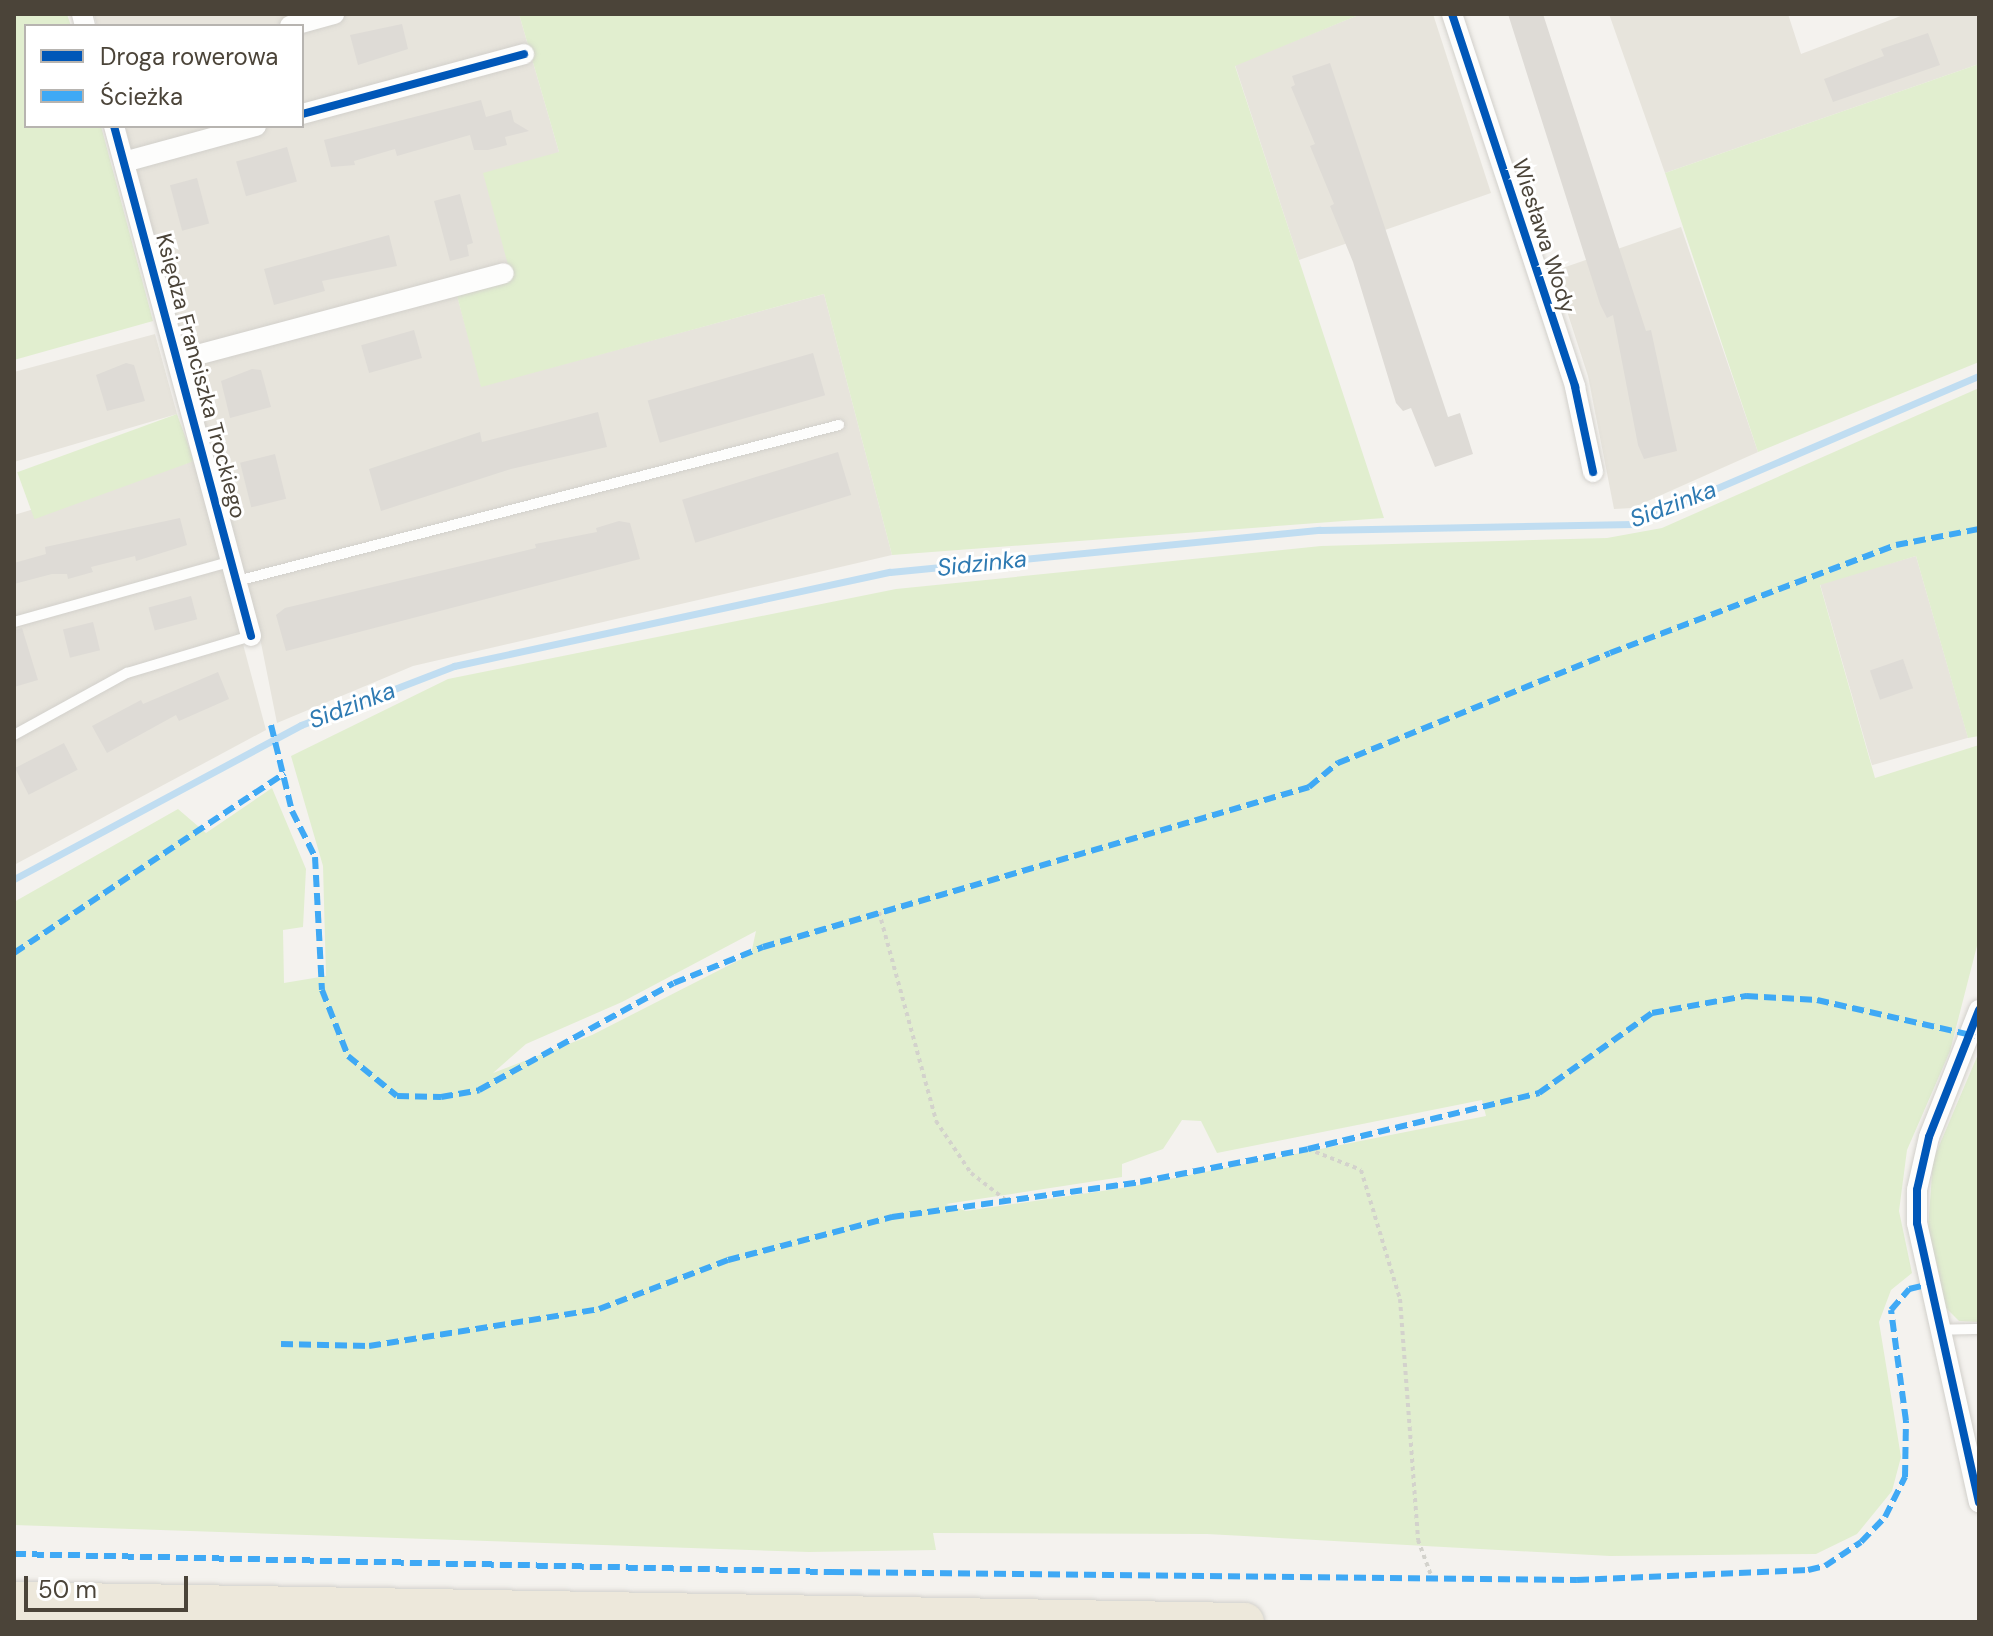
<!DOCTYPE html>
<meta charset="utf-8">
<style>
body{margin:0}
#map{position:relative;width:1993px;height:1636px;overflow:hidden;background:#f4f2ee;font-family:"DM Sans",sans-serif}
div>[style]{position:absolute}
.residential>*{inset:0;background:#e7e4dc;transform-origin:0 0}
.green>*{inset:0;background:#e1eecf;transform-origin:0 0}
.stream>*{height:7px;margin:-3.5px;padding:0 3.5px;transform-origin:3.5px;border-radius:3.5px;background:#c0ddf1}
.building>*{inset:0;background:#dedbd6;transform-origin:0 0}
.path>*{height:4px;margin-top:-2px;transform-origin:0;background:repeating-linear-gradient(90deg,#d3d2cc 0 4px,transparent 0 8px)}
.roads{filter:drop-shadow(0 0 2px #d2d0cb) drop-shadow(0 0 2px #d2d0cb)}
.lane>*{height:10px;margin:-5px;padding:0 5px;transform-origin:5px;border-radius:5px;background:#fdfdfc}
.street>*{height:20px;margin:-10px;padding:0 10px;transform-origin:10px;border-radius:10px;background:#fdfdfc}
.highway>*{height:38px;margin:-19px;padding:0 19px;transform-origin:19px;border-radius:19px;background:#ede8db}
.quiet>*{height:6px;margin-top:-3px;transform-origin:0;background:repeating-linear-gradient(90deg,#3fa9f5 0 12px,transparent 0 18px)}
.cycleway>*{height:8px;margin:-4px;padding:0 4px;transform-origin:4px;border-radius:4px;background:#0057b8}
span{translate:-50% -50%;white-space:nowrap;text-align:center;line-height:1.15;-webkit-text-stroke:6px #fff;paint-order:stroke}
.street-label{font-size:22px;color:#4b4439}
.water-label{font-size:24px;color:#2e7ab2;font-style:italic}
.frame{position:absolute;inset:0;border:16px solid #4b4439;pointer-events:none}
.legend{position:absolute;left:24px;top:24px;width:280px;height:104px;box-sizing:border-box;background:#fff;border:2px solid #b7b4b0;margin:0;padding:10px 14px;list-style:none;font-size:24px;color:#4b4439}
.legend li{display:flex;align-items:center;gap:16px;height:40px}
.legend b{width:40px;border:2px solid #b7b4b0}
.scale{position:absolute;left:24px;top:1576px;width:164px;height:36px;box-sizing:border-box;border:4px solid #4b4439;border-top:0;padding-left:10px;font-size:24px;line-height:28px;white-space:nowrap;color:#4b4439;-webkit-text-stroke:6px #fff;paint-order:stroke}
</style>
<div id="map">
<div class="residential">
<i style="clip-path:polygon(94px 14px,519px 14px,559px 152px,509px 267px,186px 355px,125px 126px,302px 126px,302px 26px,97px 26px)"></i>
<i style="clip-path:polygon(1361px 14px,1433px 14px,1491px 193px,1299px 260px,1235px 65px)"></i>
<i style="clip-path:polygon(1609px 14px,1788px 14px,1801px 54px,1906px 14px,1979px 14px,1979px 64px,1665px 173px)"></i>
<i style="clip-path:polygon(1681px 227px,1758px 452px,1632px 508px,1614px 509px,1588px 376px,1554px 271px)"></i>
<i style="clip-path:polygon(456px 292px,482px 386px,824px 294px,892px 555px,413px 666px,277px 723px,259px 633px,189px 372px,198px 362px)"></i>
<i style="clip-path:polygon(155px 334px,177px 414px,14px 462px,14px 372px)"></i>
<i style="clip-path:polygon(194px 461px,266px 730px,14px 865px,14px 515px)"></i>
<i style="left:1916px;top:556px;width:189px;height:100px;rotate:74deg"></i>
</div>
<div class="green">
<i style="clip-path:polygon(14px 14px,67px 14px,71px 26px,26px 26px,26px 126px,101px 126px,153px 321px,14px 360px)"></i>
<i style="clip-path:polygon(519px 14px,1361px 14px,1235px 66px,1384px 518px,892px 555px,824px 294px,481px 387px,456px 292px,511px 276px,483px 173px,559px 152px)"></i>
<i style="clip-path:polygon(1979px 64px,1979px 362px,1758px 452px,1665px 173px)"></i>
<i style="clip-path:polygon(evenodd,1979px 388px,1979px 736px,1968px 738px,1916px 556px,1820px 585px,1875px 778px,1979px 745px,1979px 938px,1950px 1051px,1907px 1150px,1899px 1211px,1912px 1273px,1891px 1290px,1879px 1322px,1901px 1457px,1892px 1491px,1857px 1534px,1816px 1554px,1610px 1556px,1207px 1534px,933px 1533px,936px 1550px,809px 1552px,14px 1525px,14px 902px,178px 809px,206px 833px,272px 788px,306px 869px,303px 927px,283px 930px,284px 983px,326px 976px,323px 866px,291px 756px,448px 679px,896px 589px,1321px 546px,1607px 538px,1662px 528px,1979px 388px,756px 931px,751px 954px,592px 1035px,493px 1073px,526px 1044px,622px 1002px,756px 931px,1979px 388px,1482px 1100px,1486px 1116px,1129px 1187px,966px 1211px,946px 1204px,1122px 1177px,1122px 1164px,1163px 1149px,1182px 1120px,1201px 1121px,1217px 1153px,1482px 1100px)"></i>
<i style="left:177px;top:414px;width:50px;height:170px;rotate:70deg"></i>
<i style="clip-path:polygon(1979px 1052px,1979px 1322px,1959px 1321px,1940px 1302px,1928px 1230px,1933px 1160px)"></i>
</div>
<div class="stream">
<i style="left:14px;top:879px;width:326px;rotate:-28.2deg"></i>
<i style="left:301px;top:725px;width:164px;rotate:-21.1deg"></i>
<i style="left:454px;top:666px;width:446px;rotate:-12.2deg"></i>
<i style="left:890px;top:572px;width:432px;rotate:-5.6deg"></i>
<i style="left:1320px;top:530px;width:313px;rotate:-1.1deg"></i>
<i style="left:1633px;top:524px;width:376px;rotate:-23.2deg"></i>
</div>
<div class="building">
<i style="clip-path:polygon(1508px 14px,1543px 14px,1646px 331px,1651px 330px,1677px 451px,1644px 459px,1638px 445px,1613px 315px,1607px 318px,1600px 304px)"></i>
<i style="clip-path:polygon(402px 24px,408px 49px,358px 65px,350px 35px)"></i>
<i style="clip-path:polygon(1928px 33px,1940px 65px,1833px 102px,1824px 79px,1884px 56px,1881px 49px)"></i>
<i style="clip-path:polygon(1330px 63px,1448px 417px,1460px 413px,1473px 454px,1435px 467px,1411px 408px,1403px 411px,1396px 403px,1353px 262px,1330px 206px,1334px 204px,1310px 146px,1315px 144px,1291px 87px,1295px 85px,1292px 76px)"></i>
<i style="clip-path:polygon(481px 100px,486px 117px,511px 110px,514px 122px,529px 131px,505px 137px,507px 145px,488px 150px,474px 150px,470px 135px,397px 156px,395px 149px,354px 161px,355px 165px,331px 167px,324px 140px)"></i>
<i style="left:287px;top:147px;width:36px;height:53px;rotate:74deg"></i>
<i style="left:197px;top:178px;width:47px;height:28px;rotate:75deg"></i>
<i style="clip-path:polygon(460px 194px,473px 243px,467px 245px,469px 256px,450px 261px,434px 201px)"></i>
<i style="clip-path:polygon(389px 235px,397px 266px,322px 281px,325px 291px,274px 305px,264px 269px)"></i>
<i style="left:414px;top:330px;width:29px;height:55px;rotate:74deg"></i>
<i style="left:813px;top:353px;width:44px;height:172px;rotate:74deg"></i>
<i style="clip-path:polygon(126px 363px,134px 365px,145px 401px,107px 411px,96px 375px)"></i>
<i style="clip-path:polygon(252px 369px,261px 370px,271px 407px,230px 418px,221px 381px)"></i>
<i style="clip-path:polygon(598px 412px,607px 447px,511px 469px,381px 511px,369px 469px,480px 432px,482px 442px)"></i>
<i style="left:838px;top:452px;width:45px;height:163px;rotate:73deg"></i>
<i style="left:275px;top:454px;width:46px;height:36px;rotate:76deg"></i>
<i style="clip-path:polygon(180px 518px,187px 545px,136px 561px,135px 556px,91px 567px,93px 572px,68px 579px,67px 574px,52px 574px,14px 584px,14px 563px,46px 554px,45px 547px)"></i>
<i style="clip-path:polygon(619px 521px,630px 523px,640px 559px,286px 651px,276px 615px,285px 608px,536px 548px,535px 544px,597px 532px,596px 528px)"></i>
<i style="left:191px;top:596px;width:24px;height:44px;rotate:75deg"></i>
<i style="left:93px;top:622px;width:29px;height:31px;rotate:76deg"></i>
<i style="clip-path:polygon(22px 628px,38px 680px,14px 687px,14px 630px)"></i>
<i style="left:1903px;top:659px;width:31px;height:35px;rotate:71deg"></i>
<i style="clip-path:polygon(218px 672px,229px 699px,179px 721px,176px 715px,107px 753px,92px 726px,141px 700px,143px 704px)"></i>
<i style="left:64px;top:743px;width:30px;height:55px;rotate:63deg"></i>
</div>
<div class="path">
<i style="left:879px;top:912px;width:217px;rotate:74.7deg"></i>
<i style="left:936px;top:1121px;width:63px;rotate:56.1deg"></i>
<i style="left:971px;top:1173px;width:46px;rotate:37.9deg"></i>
<i style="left:1308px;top:1149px;width:57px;rotate:21.6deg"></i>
<i style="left:1361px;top:1170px;width:135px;rotate:73.2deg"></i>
<i style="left:1400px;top:1299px;width:242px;rotate:85.7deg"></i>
<i style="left:1418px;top:1540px;width:40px;rotate:69.8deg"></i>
</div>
<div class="roads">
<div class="lane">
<i style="left:237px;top:581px;width:622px;rotate:-14.53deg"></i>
<i style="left:14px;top:622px;width:226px;rotate:-15.6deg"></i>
<i style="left:14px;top:735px;width:129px;rotate:-28.8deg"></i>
<i style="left:127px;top:673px;width:129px;rotate:-16.6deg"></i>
<i style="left:1937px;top:1330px;width:42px;rotate:-1.4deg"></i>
</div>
<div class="street">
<i style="left:82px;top:14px;width:12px;rotate:76deg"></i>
<i style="left:1452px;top:14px;width:393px;rotate:71.7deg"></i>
<i style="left:1575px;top:387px;width:87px;rotate:78deg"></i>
<i style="left:290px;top:26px;width:46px;rotate:-15.3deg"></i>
<i style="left:302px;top:114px;width:230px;rotate:-15.1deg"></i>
<i style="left:114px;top:126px;width:528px;rotate:74.96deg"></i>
<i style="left:124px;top:162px;width:137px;rotate:-15.3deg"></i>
<i style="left:178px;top:360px;width:337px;rotate:-14.9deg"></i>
<i style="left:1979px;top:1010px;width:136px;rotate:111.5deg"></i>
<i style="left:1929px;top:1137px;width:54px;rotate:102.8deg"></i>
<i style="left:1917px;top:1190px;width:33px;rotate:90deg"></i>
<i style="left:1917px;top:1223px;width:286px;rotate:77.5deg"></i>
</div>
<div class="highway">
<i style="left:14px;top:1601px;width:1231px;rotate:0.98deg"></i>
</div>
</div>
<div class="quiet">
<i style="left:271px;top:725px;width:89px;rotate:76.3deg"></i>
<i style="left:292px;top:811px;width:51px;rotate:63.4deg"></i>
<i style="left:315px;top:857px;width:133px;rotate:87deg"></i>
<i style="left:322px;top:990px;width:71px;rotate:68.5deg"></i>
<i style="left:348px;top:1056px;width:63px;rotate:39.2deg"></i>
<i style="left:397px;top:1096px;width:44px;rotate:1.3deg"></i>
<i style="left:441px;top:1097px;width:39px;rotate:-10deg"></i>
<i style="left:479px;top:1090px;width:222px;rotate:-28.8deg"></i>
<i style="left:674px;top:983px;width:96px;rotate:-22deg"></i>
<i style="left:763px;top:947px;width:569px;rotate:-16.33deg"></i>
<i style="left:1309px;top:787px;width:38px;rotate:-40deg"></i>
<i style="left:1338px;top:763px;width:293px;rotate:-22deg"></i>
<i style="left:1610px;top:653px;width:306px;rotate:-20.7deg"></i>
<i style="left:1896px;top:545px;width:85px;rotate:-10.9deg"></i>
<i style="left:14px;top:953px;width:325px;rotate:-33.6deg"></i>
<i style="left:281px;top:1344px;width:88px;rotate:1.3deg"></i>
<i style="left:369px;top:1346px;width:233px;rotate:-9.1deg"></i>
<i style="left:599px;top:1309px;width:138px;rotate:-20.8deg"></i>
<i style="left:728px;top:1260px;width:170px;rotate:-14.7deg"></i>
<i style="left:892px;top:1217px;width:250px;rotate:-8deg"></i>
<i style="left:1140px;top:1182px;width:171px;rotate:-11.1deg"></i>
<i style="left:1308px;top:1149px;width:238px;rotate:-13.6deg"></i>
<i style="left:1539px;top:1093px;width:138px;rotate:-35.3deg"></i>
<i style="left:1652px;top:1013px;width:96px;rotate:-10.3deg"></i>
<i style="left:1746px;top:996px;width:71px;rotate:3.2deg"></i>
<i style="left:1817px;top:1000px;width:162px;rotate:12.8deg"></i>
<i style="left:14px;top:1554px;width:818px;rotate:1.26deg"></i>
<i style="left:832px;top:1572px;width:745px;rotate:0.62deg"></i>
<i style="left:1577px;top:1580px;width:231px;rotate:-2.5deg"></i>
<i style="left:1808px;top:1570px;width:17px;rotate:-13deg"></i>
<i style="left:1825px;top:1566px;width:43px;rotate:-33.7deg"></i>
<i style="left:1861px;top:1542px;width:35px;rotate:-46deg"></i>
<i style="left:1885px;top:1517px;width:45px;rotate:-63.4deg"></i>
<i style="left:1905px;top:1477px;width:56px;rotate:-89deg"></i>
<i style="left:1906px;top:1421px;width:112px;rotate:-97.7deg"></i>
<i style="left:1891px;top:1310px;width:28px;rotate:-49deg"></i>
<i style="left:1909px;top:1289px;width:18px;rotate:-13deg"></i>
</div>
<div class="cycleway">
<i style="left:1452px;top:14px;width:393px;rotate:71.7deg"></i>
<i style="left:1575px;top:387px;width:87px;rotate:78deg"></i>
<i style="left:302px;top:114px;width:230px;rotate:-15.1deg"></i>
<i style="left:114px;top:126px;width:528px;rotate:74.96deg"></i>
<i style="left:1979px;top:1010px;width:136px;rotate:111.5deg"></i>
<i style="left:1929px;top:1137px;width:54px;rotate:102.8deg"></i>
<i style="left:1917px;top:1190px;width:33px;rotate:90deg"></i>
<i style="left:1917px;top:1223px;width:286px;rotate:77.5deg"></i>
</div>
<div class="street-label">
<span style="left:1544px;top:236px;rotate:72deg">Wiesława Wody</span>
<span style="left:201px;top:376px;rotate:75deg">Księdza Franciszka Trockiego</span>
</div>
<div class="water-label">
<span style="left:1673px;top:504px;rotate:-21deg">Sidzinka</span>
<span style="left:982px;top:563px;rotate:-6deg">Sidzinka</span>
<span style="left:352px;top:705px;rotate:-21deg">Sidzinka</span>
</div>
<div class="frame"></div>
<ul class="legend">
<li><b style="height:10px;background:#0057b8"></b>Droga rowerowa</li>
<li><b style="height:10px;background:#3fa9f5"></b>Ścieżka</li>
</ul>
<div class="scale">50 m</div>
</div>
